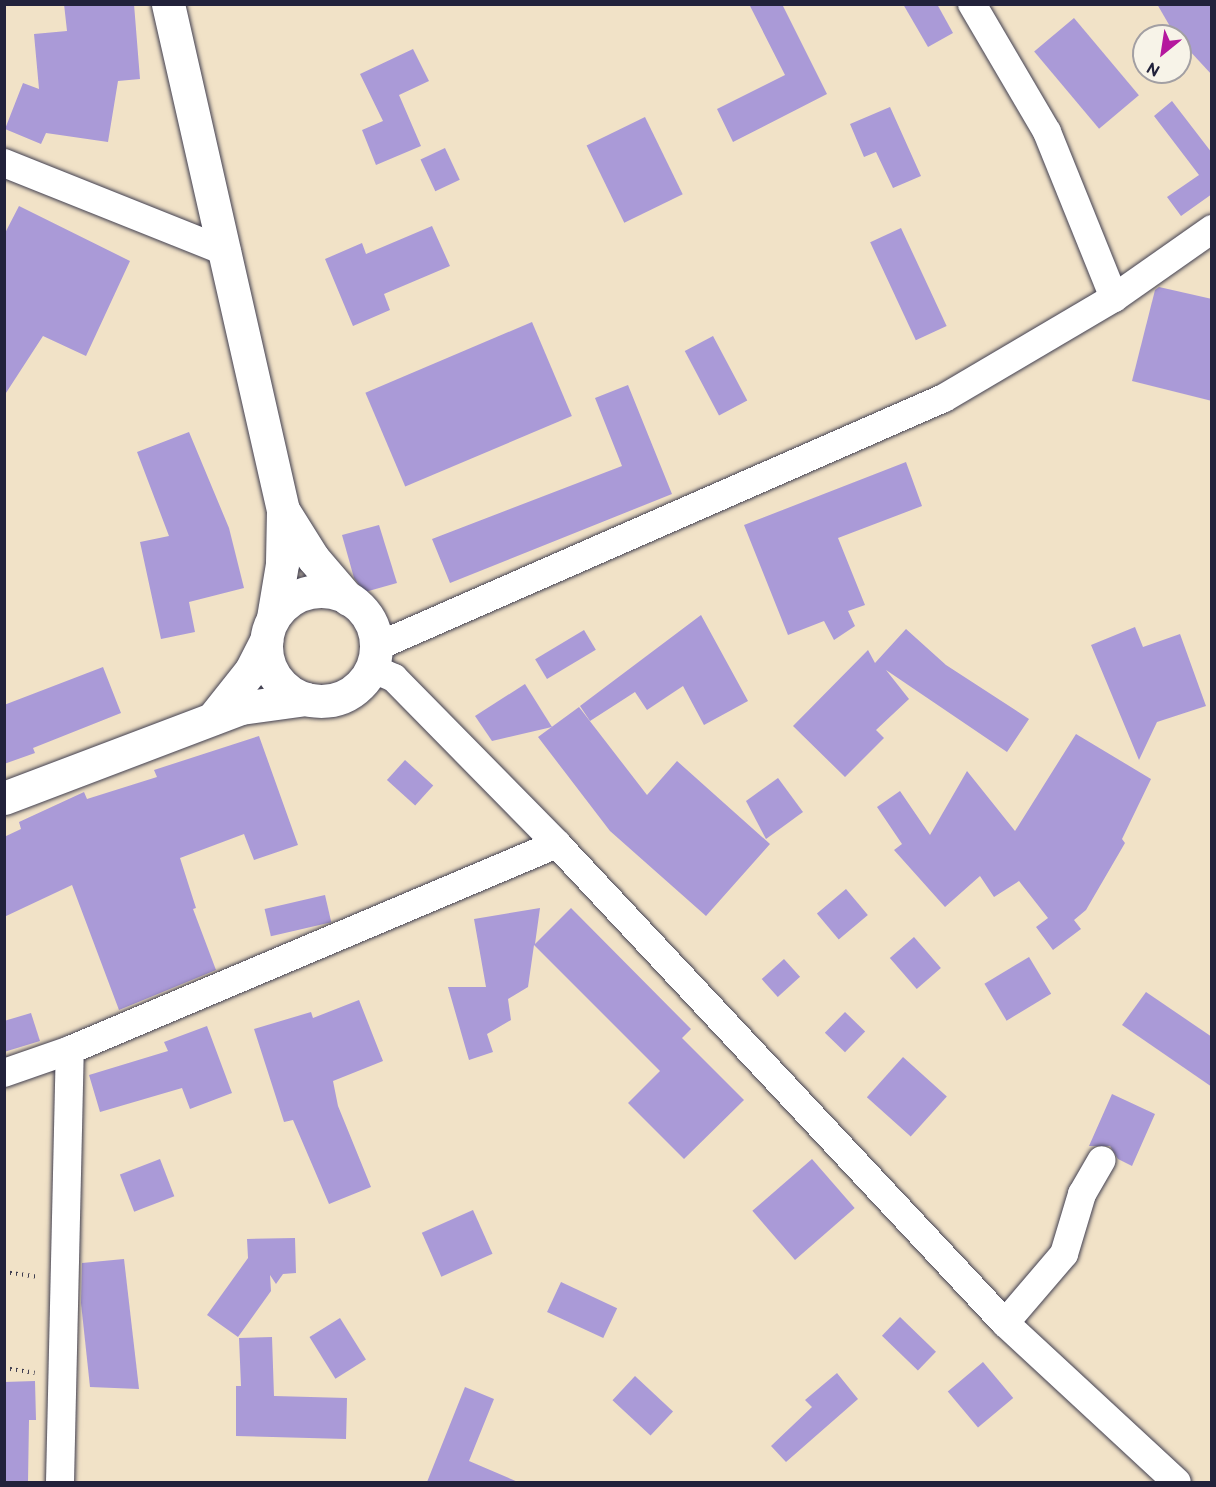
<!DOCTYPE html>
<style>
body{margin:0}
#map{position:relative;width:1216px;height:1487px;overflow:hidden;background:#f1e2c7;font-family:"Balsamiq Sans",sans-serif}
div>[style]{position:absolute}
.building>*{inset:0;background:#aa9ad7;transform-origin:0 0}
.path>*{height:4px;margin-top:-2px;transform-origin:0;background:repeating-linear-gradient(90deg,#413f50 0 1.5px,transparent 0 6px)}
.roads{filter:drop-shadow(0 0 2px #413f50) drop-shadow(0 0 2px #413f50)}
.street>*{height:28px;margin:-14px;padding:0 14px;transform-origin:14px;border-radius:14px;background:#fff}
.secondary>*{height:33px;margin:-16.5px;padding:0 16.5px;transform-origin:16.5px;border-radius:16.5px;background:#fff}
.secondary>.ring{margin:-16.5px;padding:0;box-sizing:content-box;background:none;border:33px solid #fff;border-radius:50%}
span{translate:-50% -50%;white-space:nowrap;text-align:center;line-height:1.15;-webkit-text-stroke:4.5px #f7f3e8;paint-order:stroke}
.frame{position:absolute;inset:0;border:6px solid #22223b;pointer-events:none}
.north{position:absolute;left:1132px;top:24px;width:60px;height:60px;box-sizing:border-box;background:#f7f3e8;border:2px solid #a29fa3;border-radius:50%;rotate:210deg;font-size:16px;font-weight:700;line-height:24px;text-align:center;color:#22223b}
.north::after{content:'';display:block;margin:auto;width:21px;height:27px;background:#b5179e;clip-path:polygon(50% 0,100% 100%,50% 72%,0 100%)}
</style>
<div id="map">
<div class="building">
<i style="clip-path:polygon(64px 4px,134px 4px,140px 79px,118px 81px,108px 142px,46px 133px,41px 144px,5px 129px,23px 83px,39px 89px,34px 34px,67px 31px)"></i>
<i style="clip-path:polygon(749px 4px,782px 4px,827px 94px,733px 142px,717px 109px,785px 75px)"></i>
<i style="clip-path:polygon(903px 4px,937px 4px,953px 33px,928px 47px)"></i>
<i style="clip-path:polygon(1157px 4px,1212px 4px,1212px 75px,1175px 35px)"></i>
<i style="left:1074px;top:18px;width:101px;height:52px;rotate:50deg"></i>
<i style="clip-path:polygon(413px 49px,429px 81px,399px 95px,421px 146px,376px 165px,362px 130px,383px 121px,360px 74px)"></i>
<i style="clip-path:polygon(1172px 101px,1212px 153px,1212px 194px,1181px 216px,1167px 197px,1199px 175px,1154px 116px)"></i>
<i style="clip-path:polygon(890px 107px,921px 176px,893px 188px,876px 152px,864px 157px,850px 124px)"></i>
<i style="left:645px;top:117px;width:86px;height:65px;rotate:64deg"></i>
<i style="left:445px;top:148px;width:35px;height:27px;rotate:65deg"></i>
<i style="clip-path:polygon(19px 206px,130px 261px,86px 356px,43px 336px,4px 396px,4px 235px)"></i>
<i style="clip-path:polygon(432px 226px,450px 266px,384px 294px,390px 310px,353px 326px,325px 259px,362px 243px,366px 254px)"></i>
<i style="left:901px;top:228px;width:108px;height:34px;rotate:65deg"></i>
<i style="clip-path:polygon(1159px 287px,1212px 299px,1212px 401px,1132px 381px,1155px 290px)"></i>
<i style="left:532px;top:322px;width:102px;height:181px;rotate:67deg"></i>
<i style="left:713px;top:336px;width:73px;height:32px;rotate:62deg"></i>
<i style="clip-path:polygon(628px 385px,672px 494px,450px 583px,432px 539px,622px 466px,595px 398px)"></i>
<i style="clip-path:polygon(189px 432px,229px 528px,244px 588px,189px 602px,195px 632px,161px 639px,140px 542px,169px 536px,137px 452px)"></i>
<i style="clip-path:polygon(906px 462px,922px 506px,838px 538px,865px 605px,848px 611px,855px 626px,834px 640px,824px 621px,788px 635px,744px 525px)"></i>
<i style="clip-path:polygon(379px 525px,397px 583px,365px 592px,354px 578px,342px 535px)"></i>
<i style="clip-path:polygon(701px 615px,748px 701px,704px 725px,683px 686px,647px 710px,635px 692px,590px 721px,580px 706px)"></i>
<i style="clip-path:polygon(1135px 627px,1143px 647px,1180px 634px,1206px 706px,1157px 722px,1139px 760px,1091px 645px)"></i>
<i style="clip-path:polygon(906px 629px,946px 665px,1029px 719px,1007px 752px,886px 670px,909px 699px,876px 730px,884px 738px,845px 777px,793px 726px,868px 650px,875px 663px)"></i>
<i style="left:584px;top:630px;width:23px;height:57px;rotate:59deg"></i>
<i style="clip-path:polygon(103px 667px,121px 713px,33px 748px,35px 753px,4px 764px,4px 705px)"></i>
<i style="clip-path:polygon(525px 684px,552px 727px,492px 741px,475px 716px)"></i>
<i style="clip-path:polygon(579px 707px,647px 795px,677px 761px,770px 844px,706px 916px,610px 831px,538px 737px)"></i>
<i style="clip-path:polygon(1076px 734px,1151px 779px,1122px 839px,1125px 843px,1086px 910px,1074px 920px,1081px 929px,1053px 950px,1036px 927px,1048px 918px,1019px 881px,994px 897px,980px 876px,945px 907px,894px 850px,902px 844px,877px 807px,900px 791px,930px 835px,967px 771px,1015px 831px)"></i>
<i style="clip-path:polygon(259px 736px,298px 845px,254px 860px,244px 834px,180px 858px,196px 908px,193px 909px,216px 970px,119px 1010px,72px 885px,4px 917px,4px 837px,21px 829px,19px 822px,84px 792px,87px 799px,157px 777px,154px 770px)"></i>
<i style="left:405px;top:760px;width:38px;height:27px;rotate:42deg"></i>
<i style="clip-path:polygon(778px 778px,803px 812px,766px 839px,746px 801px)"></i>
<i style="left:846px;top:889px;width:34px;height:38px;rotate:50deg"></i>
<i style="left:325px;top:895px;width:28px;height:62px;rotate:77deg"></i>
<i style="clip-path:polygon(540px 908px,535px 944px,571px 908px,691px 1029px,682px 1038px,744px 1100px,684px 1159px,628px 1103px,660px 1071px,534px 945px,528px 987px,508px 999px,511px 1020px,487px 1034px,493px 1052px,469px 1060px,448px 987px,486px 987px,474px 919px)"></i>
<i style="left:914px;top:937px;width:41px;height:32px;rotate:49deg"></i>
<i style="left:1029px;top:957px;width:43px;height:52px;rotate:59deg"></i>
<i style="left:784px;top:959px;width:24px;height:30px;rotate:48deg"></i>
<i style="clip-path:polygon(1146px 992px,1212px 1037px,1212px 1087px,1122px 1025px)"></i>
<i style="clip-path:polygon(359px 1000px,383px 1061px,333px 1081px,338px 1106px,371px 1187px,329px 1204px,293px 1120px,284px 1122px,254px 1029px,311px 1012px,313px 1018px)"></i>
<i style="left:845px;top:1012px;width:28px;height:29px;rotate:44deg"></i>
<i style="clip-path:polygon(31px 1013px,40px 1041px,4px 1052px,4px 1021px)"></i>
<i style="clip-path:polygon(207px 1026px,232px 1093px,190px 1109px,182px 1088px,100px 1112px,89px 1075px,168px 1051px,164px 1042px)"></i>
<i style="left:903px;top:1057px;width:59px;height:54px;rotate:42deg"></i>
<i style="clip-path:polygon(1112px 1094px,1155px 1114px,1132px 1166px,1118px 1159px,1110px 1146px,1089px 1146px)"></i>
<i style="left:160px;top:1159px;width:40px;height:43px;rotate:69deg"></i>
<i style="left:812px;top:1159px;width:65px;height:79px;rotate:49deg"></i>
<i style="left:473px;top:1210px;width:48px;height:56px;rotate:66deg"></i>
<i style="clip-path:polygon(295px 1238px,296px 1273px,283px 1274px,276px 1284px,270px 1275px,271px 1291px,238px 1337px,207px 1315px,248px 1258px,247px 1239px)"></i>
<i style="clip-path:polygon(124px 1259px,139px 1389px,90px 1387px,81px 1303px,82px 1263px)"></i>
<i style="left:561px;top:1282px;width:62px;height:33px;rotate:25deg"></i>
<i style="left:900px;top:1317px;width:50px;height:26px;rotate:44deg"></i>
<i style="left:340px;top:1318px;width:49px;height:36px;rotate:58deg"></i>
<i style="clip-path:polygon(272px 1337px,274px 1396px,347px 1398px,346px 1439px,236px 1436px,236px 1386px,241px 1386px,239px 1338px)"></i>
<i style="left:983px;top:1362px;width:47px;height:46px;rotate:50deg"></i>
<i style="clip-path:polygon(837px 1373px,858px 1399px,786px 1462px,771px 1446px,812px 1407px,805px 1400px)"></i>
<i style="left:635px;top:1376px;width:52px;height:33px;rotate:43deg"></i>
<i style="clip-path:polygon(35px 1381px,36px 1420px,29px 1420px,28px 1482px,4px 1482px,4px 1382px)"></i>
<i style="clip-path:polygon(465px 1387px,494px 1399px,469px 1461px,518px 1482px,427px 1482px)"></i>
</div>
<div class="path">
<i style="left:4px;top:1272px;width:34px;rotate:8deg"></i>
<i style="left:4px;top:1368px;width:31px;rotate:9deg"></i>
</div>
<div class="roads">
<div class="street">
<i style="left:972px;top:4px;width:148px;rotate:59.6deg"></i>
<i style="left:1047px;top:132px;width:179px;rotate:68deg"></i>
<i style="left:4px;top:163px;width:240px;rotate:21.8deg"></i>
<i style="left:376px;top:647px;width:620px;rotate:-23.67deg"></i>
<i style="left:944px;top:398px;width:197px;rotate:-30.5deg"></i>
<i style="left:1114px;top:298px;width:120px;rotate:-35.1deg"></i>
<i style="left:371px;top:668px;width:25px;rotate:23deg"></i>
<i style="left:394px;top:678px;width:233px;rotate:45.5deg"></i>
<i style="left:557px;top:844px;width:656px;rotate:46.92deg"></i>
<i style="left:1005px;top:1323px;width:234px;rotate:42.8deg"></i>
<i style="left:4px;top:1073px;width:70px;rotate:-19.2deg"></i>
<i style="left:70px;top:1050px;width:529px;rotate:-22.93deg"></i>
<i style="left:1005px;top:1323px;width:91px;rotate:-49.5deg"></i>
<i style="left:1064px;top:1254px;width:63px;rotate:-73.3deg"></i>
<i style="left:1082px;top:1194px;width:39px;rotate:-60deg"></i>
<i style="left:60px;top:1482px;width:432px;rotate:-88.7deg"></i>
</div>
<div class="secondary">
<i style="left:168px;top:4px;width:519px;rotate:77.2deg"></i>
<i style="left:283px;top:510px;width:54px;rotate:91.1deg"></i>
<i style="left:282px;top:564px;width:55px;rotate:99.5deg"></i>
<i style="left:283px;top:510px;width:57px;rotate:58deg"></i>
<i style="left:313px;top:558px;width:54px;rotate:49.5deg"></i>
<i class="ring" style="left:266px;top:591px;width:77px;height:77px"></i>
<i style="left:213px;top:718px;width:61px;rotate:-51.6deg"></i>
<i style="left:251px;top:670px;width:34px;rotate:-63deg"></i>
<i style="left:4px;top:798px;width:254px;rotate:-20.8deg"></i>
<i style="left:241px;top:708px;width:66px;rotate:-7.9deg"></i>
</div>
</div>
<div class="frame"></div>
<div class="north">N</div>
</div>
